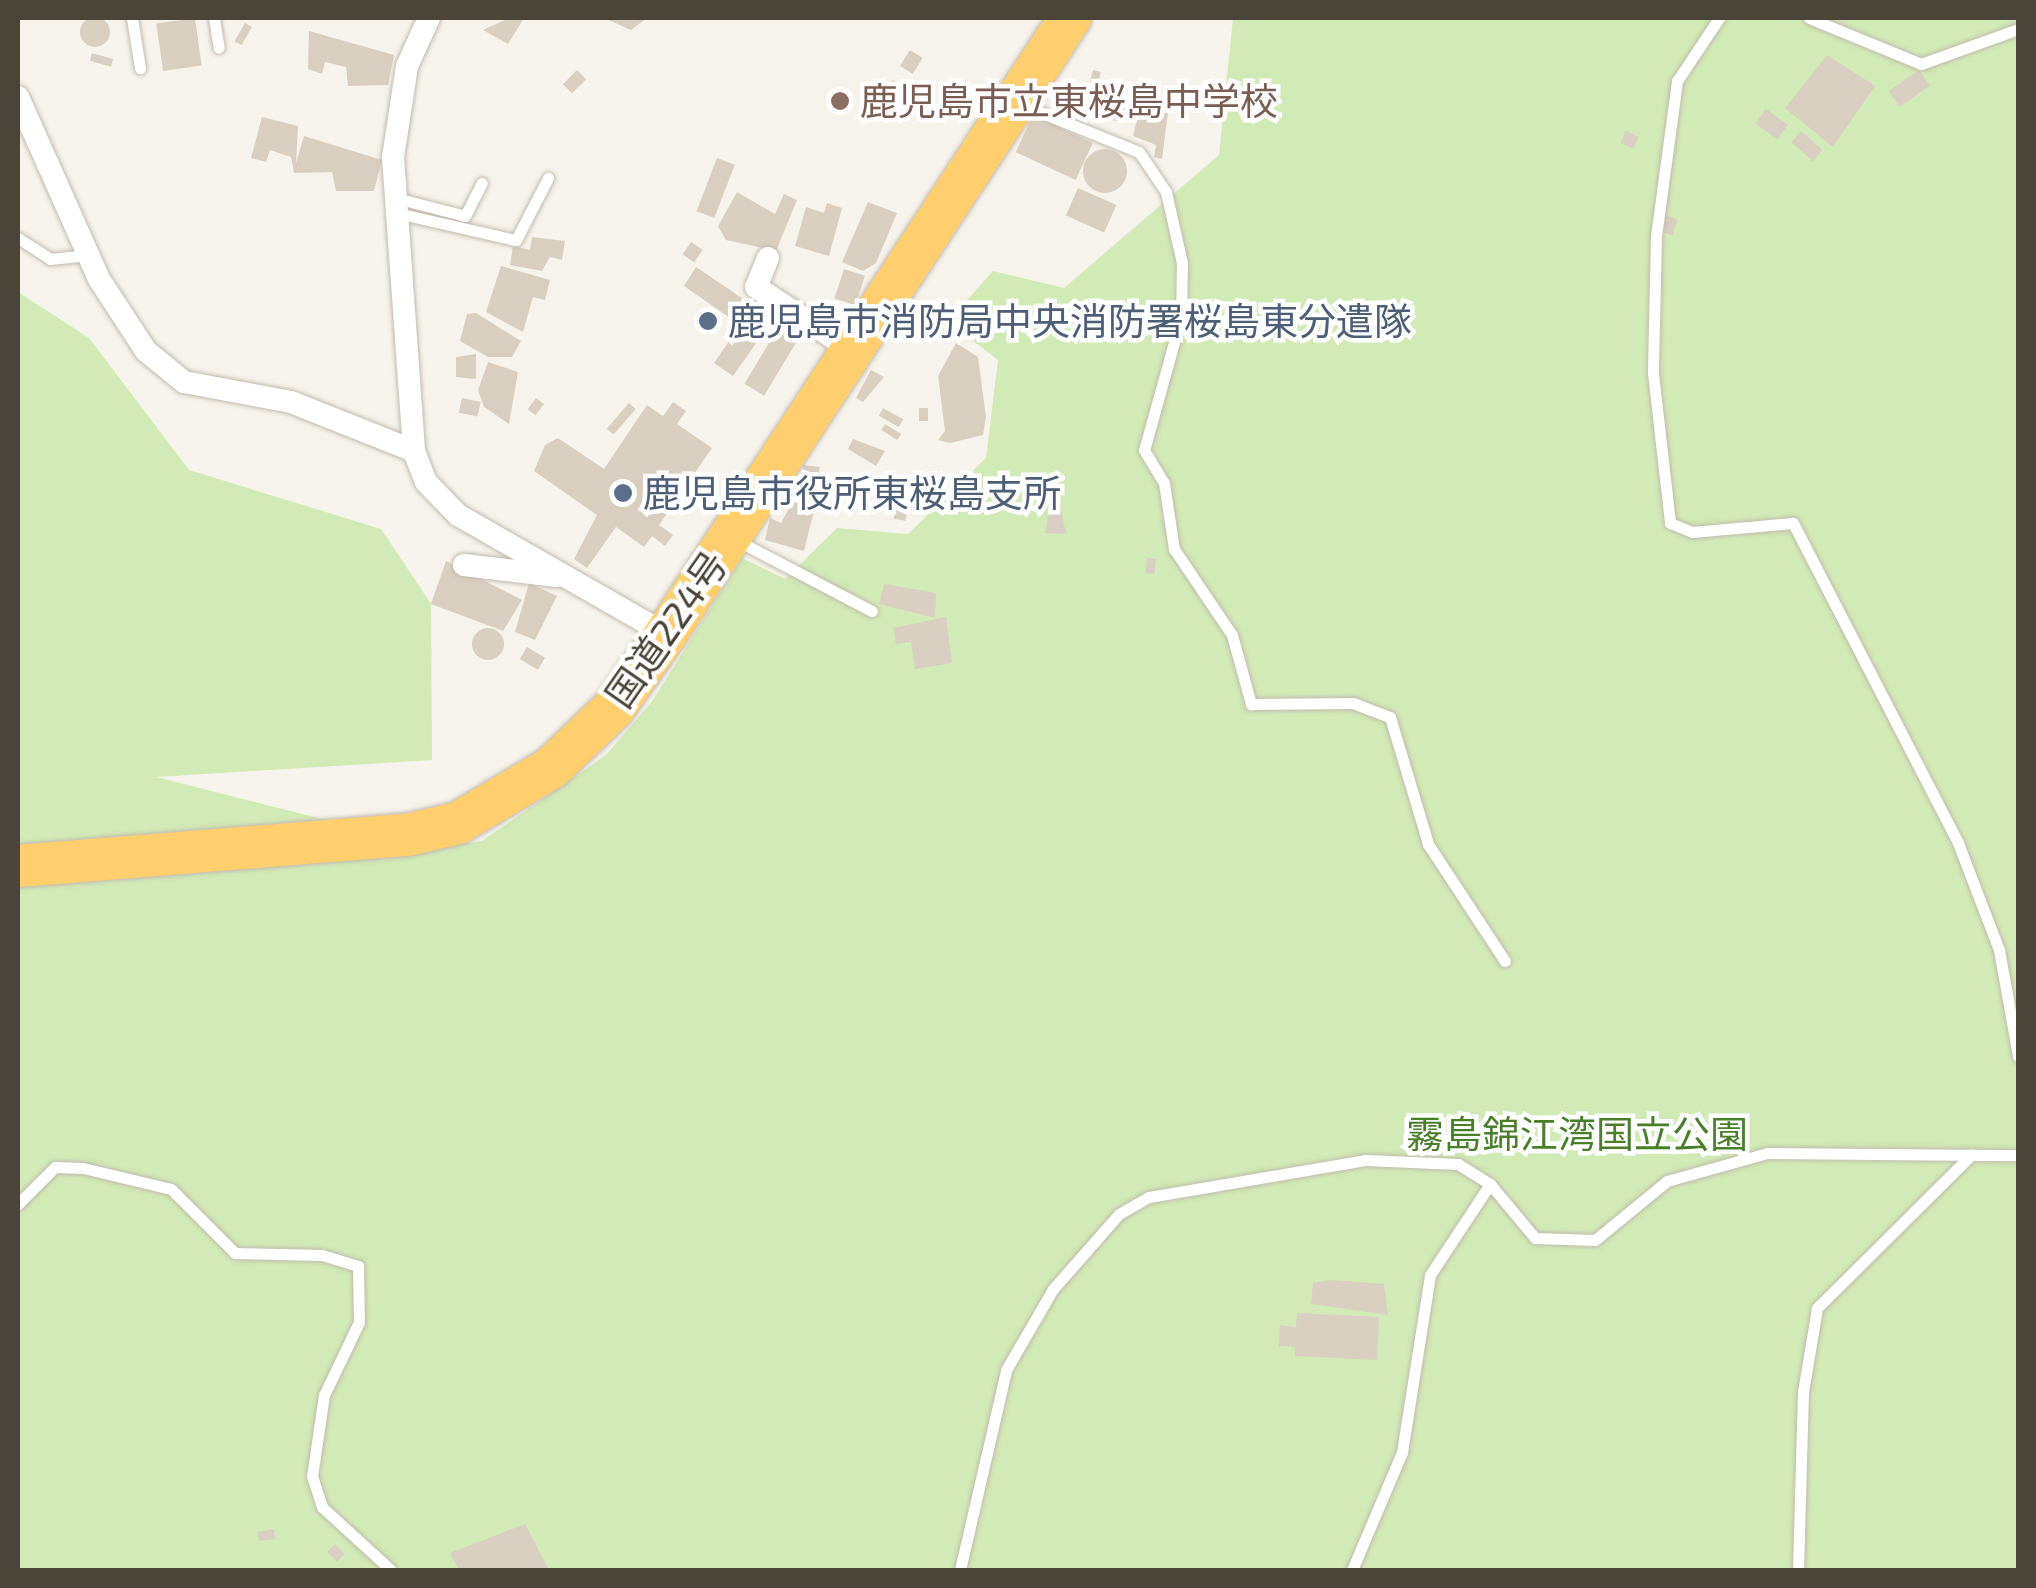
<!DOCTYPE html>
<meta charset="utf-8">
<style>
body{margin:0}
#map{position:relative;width:2036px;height:1588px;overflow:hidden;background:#f6f3ec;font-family:"Exo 2","Noto Sans JP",sans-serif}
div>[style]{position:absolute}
.green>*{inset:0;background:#d2eab5}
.building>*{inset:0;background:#d8cfc1;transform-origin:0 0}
.round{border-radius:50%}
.roads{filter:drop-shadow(0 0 2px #c2bbae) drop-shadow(0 0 2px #c2bbae)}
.lane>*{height:11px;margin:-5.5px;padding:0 5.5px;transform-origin:5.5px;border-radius:5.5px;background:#fff}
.street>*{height:22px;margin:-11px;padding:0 11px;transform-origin:11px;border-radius:11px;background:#fff}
.highway>*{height:42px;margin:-21px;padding:0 21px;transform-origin:21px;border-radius:21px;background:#ffcf6e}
.dots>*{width:28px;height:28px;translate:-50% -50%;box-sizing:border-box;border:5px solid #fff;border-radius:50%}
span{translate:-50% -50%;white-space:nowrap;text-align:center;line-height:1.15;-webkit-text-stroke:9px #fff;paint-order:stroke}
.education-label{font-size:38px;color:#785e54}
.left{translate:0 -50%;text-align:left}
.service-label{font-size:38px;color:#4e5e75}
.street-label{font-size:38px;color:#4b4439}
.park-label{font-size:38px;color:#4a7f2a}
.frame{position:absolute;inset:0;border:20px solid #4b4439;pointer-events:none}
</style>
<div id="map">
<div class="green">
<i style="clip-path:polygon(1233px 18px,2018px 18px,2018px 1570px,18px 1570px,18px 292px,89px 338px,189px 470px,381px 529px,431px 604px,432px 760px,156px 777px,433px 847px,482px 841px,606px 755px,653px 700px,742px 558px,785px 579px,837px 528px,908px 534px,986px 458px,998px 360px,963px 333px,933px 338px,993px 271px,1064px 288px,1219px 155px)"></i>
</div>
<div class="building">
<i class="round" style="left:80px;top:17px;width:30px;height:30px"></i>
<i style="left:195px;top:18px;width:48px;height:39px;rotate:82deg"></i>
<i style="clip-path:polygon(509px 18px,524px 18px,508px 44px,483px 30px)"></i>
<i style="clip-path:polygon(604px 18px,647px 18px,631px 30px)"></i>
<i style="left:245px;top:23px;width:8px;height:21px;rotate:30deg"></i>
<i style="clip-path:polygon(309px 31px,394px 55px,388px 85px,348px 86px,346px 67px,325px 62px,322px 74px,308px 69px)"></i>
<i style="left:910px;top:50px;width:15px;height:19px;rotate:32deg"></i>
<i style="left:92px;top:53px;width:22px;height:8px;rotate:16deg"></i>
<i style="clip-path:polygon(1827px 55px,1875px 86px,1833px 147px,1785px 108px)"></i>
<i style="left:577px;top:70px;width:13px;height:20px;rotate:45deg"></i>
<i style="left:1093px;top:70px;width:8px;height:14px;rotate:14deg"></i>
<i style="left:1919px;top:70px;width:19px;height:37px;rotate:55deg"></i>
<i style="left:893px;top:80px;width:14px;height:22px;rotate:34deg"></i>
<i style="left:1100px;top:97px;width:26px;height:21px;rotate:9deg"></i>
<i style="clip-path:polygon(1142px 98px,1169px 105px,1162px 159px,1154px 157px,1156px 145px,1133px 136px)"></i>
<i style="left:1766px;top:109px;width:27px;height:18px;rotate:36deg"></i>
<i style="left:1033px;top:115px;width:66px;height:41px;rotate:25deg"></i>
<i style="clip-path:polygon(262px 117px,298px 126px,296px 163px,304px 136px,382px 160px,374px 191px,336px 191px,332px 172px,294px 173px,291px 157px,270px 150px,266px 162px,251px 158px)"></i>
<i style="left:1626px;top:131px;width:14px;height:13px;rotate:25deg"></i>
<i style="left:1801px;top:131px;width:29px;height:15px;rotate:41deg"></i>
<i class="round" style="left:1083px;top:149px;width:44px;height:44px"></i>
<i style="left:717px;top:158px;width:19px;height:57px;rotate:21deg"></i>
<i style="left:1078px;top:188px;width:42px;height:30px;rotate:24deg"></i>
<i style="clip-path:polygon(737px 192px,775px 214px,784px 194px,797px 200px,776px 251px,726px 240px,718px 226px)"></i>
<i style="clip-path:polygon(868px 202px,897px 213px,876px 263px,863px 271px,842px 262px)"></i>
<i style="clip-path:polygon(827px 203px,842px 208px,829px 256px,795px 246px,806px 207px,824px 213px)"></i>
<i style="left:1664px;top:215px;width:14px;height:17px;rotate:17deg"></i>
<i style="clip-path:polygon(532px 237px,565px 241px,562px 260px,550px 257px,542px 271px,510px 265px,513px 246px,530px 250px)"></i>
<i style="left:691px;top:242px;width:14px;height:15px;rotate:34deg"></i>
<i style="clip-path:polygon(501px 266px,550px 280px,545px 300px,533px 297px,523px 332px,486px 312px)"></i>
<i style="clip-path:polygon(696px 267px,773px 319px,733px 376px,714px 363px,740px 325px,684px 286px)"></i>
<i style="left:844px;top:269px;width:22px;height:31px;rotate:18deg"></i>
<i style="clip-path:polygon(476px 313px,521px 341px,512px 357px,488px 357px,460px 341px,467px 314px)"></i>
<i style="left:781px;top:323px;width:23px;height:71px;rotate:31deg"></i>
<i style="clip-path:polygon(956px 343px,978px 357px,986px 417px,983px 435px,950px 443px,938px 440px,945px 431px,938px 376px)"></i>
<i style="clip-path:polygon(476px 354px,476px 379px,456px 377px,456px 357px)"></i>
<i style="clip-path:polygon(488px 362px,518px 372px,509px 424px,484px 407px,478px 390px)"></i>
<i style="clip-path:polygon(871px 370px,884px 377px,863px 402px,856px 398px)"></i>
<i style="left:462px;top:398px;width:19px;height:15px;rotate:12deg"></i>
<i style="left:536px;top:398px;width:10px;height:14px;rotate:37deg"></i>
<i style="clip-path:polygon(673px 402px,686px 411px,677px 424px,712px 448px,659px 525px,673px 535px,665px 546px,652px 536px,644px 547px,616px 527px,587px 568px,574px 559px,597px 515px,534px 471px,545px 445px,558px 438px,604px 469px,647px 405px,663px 416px)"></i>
<i style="left:629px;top:403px;width:9px;height:34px;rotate:41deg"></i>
<i style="left:883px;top:408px;width:23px;height:9px;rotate:29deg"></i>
<i style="left:919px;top:408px;width:9px;height:13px"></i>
<i style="left:885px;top:424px;width:19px;height:7px;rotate:32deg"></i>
<i style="clip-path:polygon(853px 439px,885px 451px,876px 466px,848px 449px)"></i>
<i style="left:803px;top:465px;width:17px;height:12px;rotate:7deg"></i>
<i style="clip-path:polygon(805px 478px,821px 483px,804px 551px,765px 540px,770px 518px,781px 523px)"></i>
<i style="clip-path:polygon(1050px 502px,1059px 502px,1066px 534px,1045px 533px)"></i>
<i style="left:896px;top:505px;width:12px;height:14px;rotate:9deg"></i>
<i style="left:1147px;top:558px;width:9px;height:15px;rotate:6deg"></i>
<i style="clip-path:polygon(446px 561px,522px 600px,503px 631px,431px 604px)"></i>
<i style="clip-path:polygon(529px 583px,557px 596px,535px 640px,515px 632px)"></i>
<i style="clip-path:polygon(884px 584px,936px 593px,935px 618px,879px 604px)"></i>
<i style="clip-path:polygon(946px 617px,952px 663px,915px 669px,911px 642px,896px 644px,893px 628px)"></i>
<i class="round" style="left:472px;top:628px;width:32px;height:32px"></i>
<i style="left:527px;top:647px;width:21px;height:14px;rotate:31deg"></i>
<i style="clip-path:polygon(1332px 1280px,1384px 1284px,1388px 1315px,1311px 1304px,1313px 1283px)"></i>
<i style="clip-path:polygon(1297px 1313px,1379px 1317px,1377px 1360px,1295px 1356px,1295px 1347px,1279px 1346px,1280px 1325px,1296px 1327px)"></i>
<i style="clip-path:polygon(525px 1524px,549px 1570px,459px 1570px,450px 1553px)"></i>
<i style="clip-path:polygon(274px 1529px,275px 1539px,259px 1541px,257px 1532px)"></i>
<i style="left:335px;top:1544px;width:14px;height:11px;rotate:45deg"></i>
</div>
<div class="roads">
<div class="lane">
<i style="left:132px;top:18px;width:51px;rotate:80.9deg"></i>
<i style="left:214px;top:18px;width:30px;rotate:81deg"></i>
<i style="left:1719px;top:18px;width:76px;rotate:123.7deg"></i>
<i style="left:1677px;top:81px;width:156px;rotate:97.7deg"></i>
<i style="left:1656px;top:236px;width:137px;rotate:91.3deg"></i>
<i style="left:1653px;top:373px;width:151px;rotate:83.5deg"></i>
<i style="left:1670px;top:523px;width:24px;rotate:22deg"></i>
<i style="left:1692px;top:532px;width:101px;rotate:-5.1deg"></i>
<i style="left:1793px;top:523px;width:360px;rotate:62.7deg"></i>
<i style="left:1958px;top:843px;width:115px;rotate:69deg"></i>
<i style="left:1999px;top:950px;width:108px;rotate:79.8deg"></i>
<i style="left:1809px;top:18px;width:121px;rotate:22.3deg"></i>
<i style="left:1921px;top:64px;width:103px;rotate:-19.8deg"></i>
<i style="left:1020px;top:104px;width:128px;rotate:22deg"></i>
<i style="left:1139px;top:152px;width:48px;rotate:56deg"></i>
<i style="left:1166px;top:192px;width:73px;rotate:77.3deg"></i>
<i style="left:1182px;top:263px;width:54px;rotate:91.1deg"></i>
<i style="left:1181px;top:317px;width:138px;rotate:105.5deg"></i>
<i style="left:1144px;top:450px;width:39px;rotate:59deg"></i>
<i style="left:1164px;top:483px;width:67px;rotate:81.4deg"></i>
<i style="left:1174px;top:549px;width:104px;rotate:56deg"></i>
<i style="left:1232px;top:635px;width:72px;rotate:74.6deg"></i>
<i style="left:1251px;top:704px;width:102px;rotate:-0.6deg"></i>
<i style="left:1353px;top:703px;width:40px;rotate:21deg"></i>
<i style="left:1390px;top:717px;width:133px;rotate:73.3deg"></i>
<i style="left:1428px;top:844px;width:140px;rotate:56.7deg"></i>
<i style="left:396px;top:198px;width:71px;rotate:14.6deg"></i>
<i style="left:465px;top:216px;width:37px;rotate:-63deg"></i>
<i style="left:397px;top:213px;width:122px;rotate:12.8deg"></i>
<i style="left:516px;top:240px;width:70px;rotate:-62.7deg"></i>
<i style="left:18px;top:238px;width:38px;rotate:33deg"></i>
<i style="left:50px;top:259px;width:39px;rotate:-6deg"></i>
<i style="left:738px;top:541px;width:151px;rotate:27.6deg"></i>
<i style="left:18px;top:1204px;width:52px;rotate:-45deg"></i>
<i style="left:55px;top:1167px;width:28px;rotate:2deg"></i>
<i style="left:83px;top:1168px;width:90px;rotate:13.4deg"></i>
<i style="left:171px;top:1189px;width:91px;rotate:45deg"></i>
<i style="left:235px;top:1253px;width:87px;rotate:1.3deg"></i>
<i style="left:322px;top:1255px;width:38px;rotate:17deg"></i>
<i style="left:358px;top:1266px;width:56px;rotate:89deg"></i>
<i style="left:359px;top:1322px;width:81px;rotate:115.6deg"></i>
<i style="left:324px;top:1395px;width:82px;rotate:98.4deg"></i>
<i style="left:312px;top:1476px;width:33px;rotate:72deg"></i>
<i style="left:322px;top:1507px;width:93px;rotate:42.4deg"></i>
<i style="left:960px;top:1570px;width:205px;rotate:-77deg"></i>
<i style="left:1006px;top:1370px;width:94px;rotate:-59.9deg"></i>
<i style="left:1053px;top:1289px;width:100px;rotate:-48.7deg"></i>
<i style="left:1119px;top:1214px;width:34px;rotate:-30deg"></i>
<i style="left:1149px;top:1197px;width:219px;rotate:-9.7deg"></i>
<i style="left:1365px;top:1160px;width:93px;rotate:2.5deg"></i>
<i style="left:1458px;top:1164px;width:38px;rotate:32deg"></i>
<i style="left:1490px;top:1184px;width:70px;rotate:50.2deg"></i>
<i style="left:1535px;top:1238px;width:60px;rotate:1.9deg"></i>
<i style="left:1595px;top:1240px;width:93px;rotate:-39.3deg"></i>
<i style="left:1667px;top:1181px;width:104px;rotate:-15.6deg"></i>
<i style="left:1767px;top:1153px;width:251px;rotate:0.5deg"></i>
<i style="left:1352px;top:1570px;width:128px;rotate:-67deg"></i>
<i style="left:1402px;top:1452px;width:179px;rotate:-81deg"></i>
<i style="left:1430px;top:1275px;width:109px;rotate:-56.6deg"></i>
<i style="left:1798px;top:1570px;width:178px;rotate:-88.4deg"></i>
<i style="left:1803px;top:1392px;width:85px;rotate:-80.5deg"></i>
<i style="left:1817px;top:1308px;width:218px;rotate:-44.8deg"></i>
</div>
<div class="street">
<i style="left:429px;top:18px;width:53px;rotate:114.6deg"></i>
<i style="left:407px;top:66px;width:92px;rotate:98.7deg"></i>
<i style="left:393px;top:157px;width:295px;rotate:85.9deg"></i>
<i style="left:414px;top:451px;width:33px;rotate:69deg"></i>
<i style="left:426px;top:482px;width:46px;rotate:45.9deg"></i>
<i style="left:458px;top:515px;width:240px;rotate:29.8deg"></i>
<i style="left:18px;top:97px;width:199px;rotate:66deg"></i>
<i style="left:99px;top:279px;width:86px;rotate:56.9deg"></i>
<i style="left:146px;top:351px;width:49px;rotate:39.2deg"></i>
<i style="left:184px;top:382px;width:109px;rotate:10.6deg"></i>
<i style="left:291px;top:402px;width:132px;rotate:21.7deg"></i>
<i style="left:768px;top:258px;width:31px;rotate:112deg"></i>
<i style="left:756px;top:287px;width:116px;rotate:33.4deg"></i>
<i style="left:464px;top:565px;width:94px;rotate:6.7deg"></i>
</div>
<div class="highway">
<i style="left:18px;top:866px;width:390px;rotate:-4.6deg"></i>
<i style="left:407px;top:835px;width:52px;rotate:-13.2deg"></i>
<i style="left:458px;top:823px;width:108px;rotate:-30.6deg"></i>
<i style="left:551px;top:768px;width:86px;rotate:-43.6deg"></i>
<i style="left:613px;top:709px;width:92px;rotate:-54.8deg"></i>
<i style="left:666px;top:634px;width:737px;rotate:-56.74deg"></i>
</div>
</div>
<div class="dots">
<i style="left:840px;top:101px;background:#8d6e63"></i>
<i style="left:708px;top:321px;background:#5c6f8a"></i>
<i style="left:623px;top:493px;background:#5c6f8a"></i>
</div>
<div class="education-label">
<span class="left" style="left:860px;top:101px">鹿児島市立東桜島中学校</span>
</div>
<div class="service-label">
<span class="left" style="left:728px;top:321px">鹿児島市消防局中央消防署桜島東分遣隊</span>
<span class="left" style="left:643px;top:493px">鹿児島市役所東桜島支所</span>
</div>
<div class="street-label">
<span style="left:666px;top:629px;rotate:-55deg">国道224号</span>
</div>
<div class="park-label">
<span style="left:1577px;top:1134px">霧島錦江湾国立公園</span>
</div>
<div class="frame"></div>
</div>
